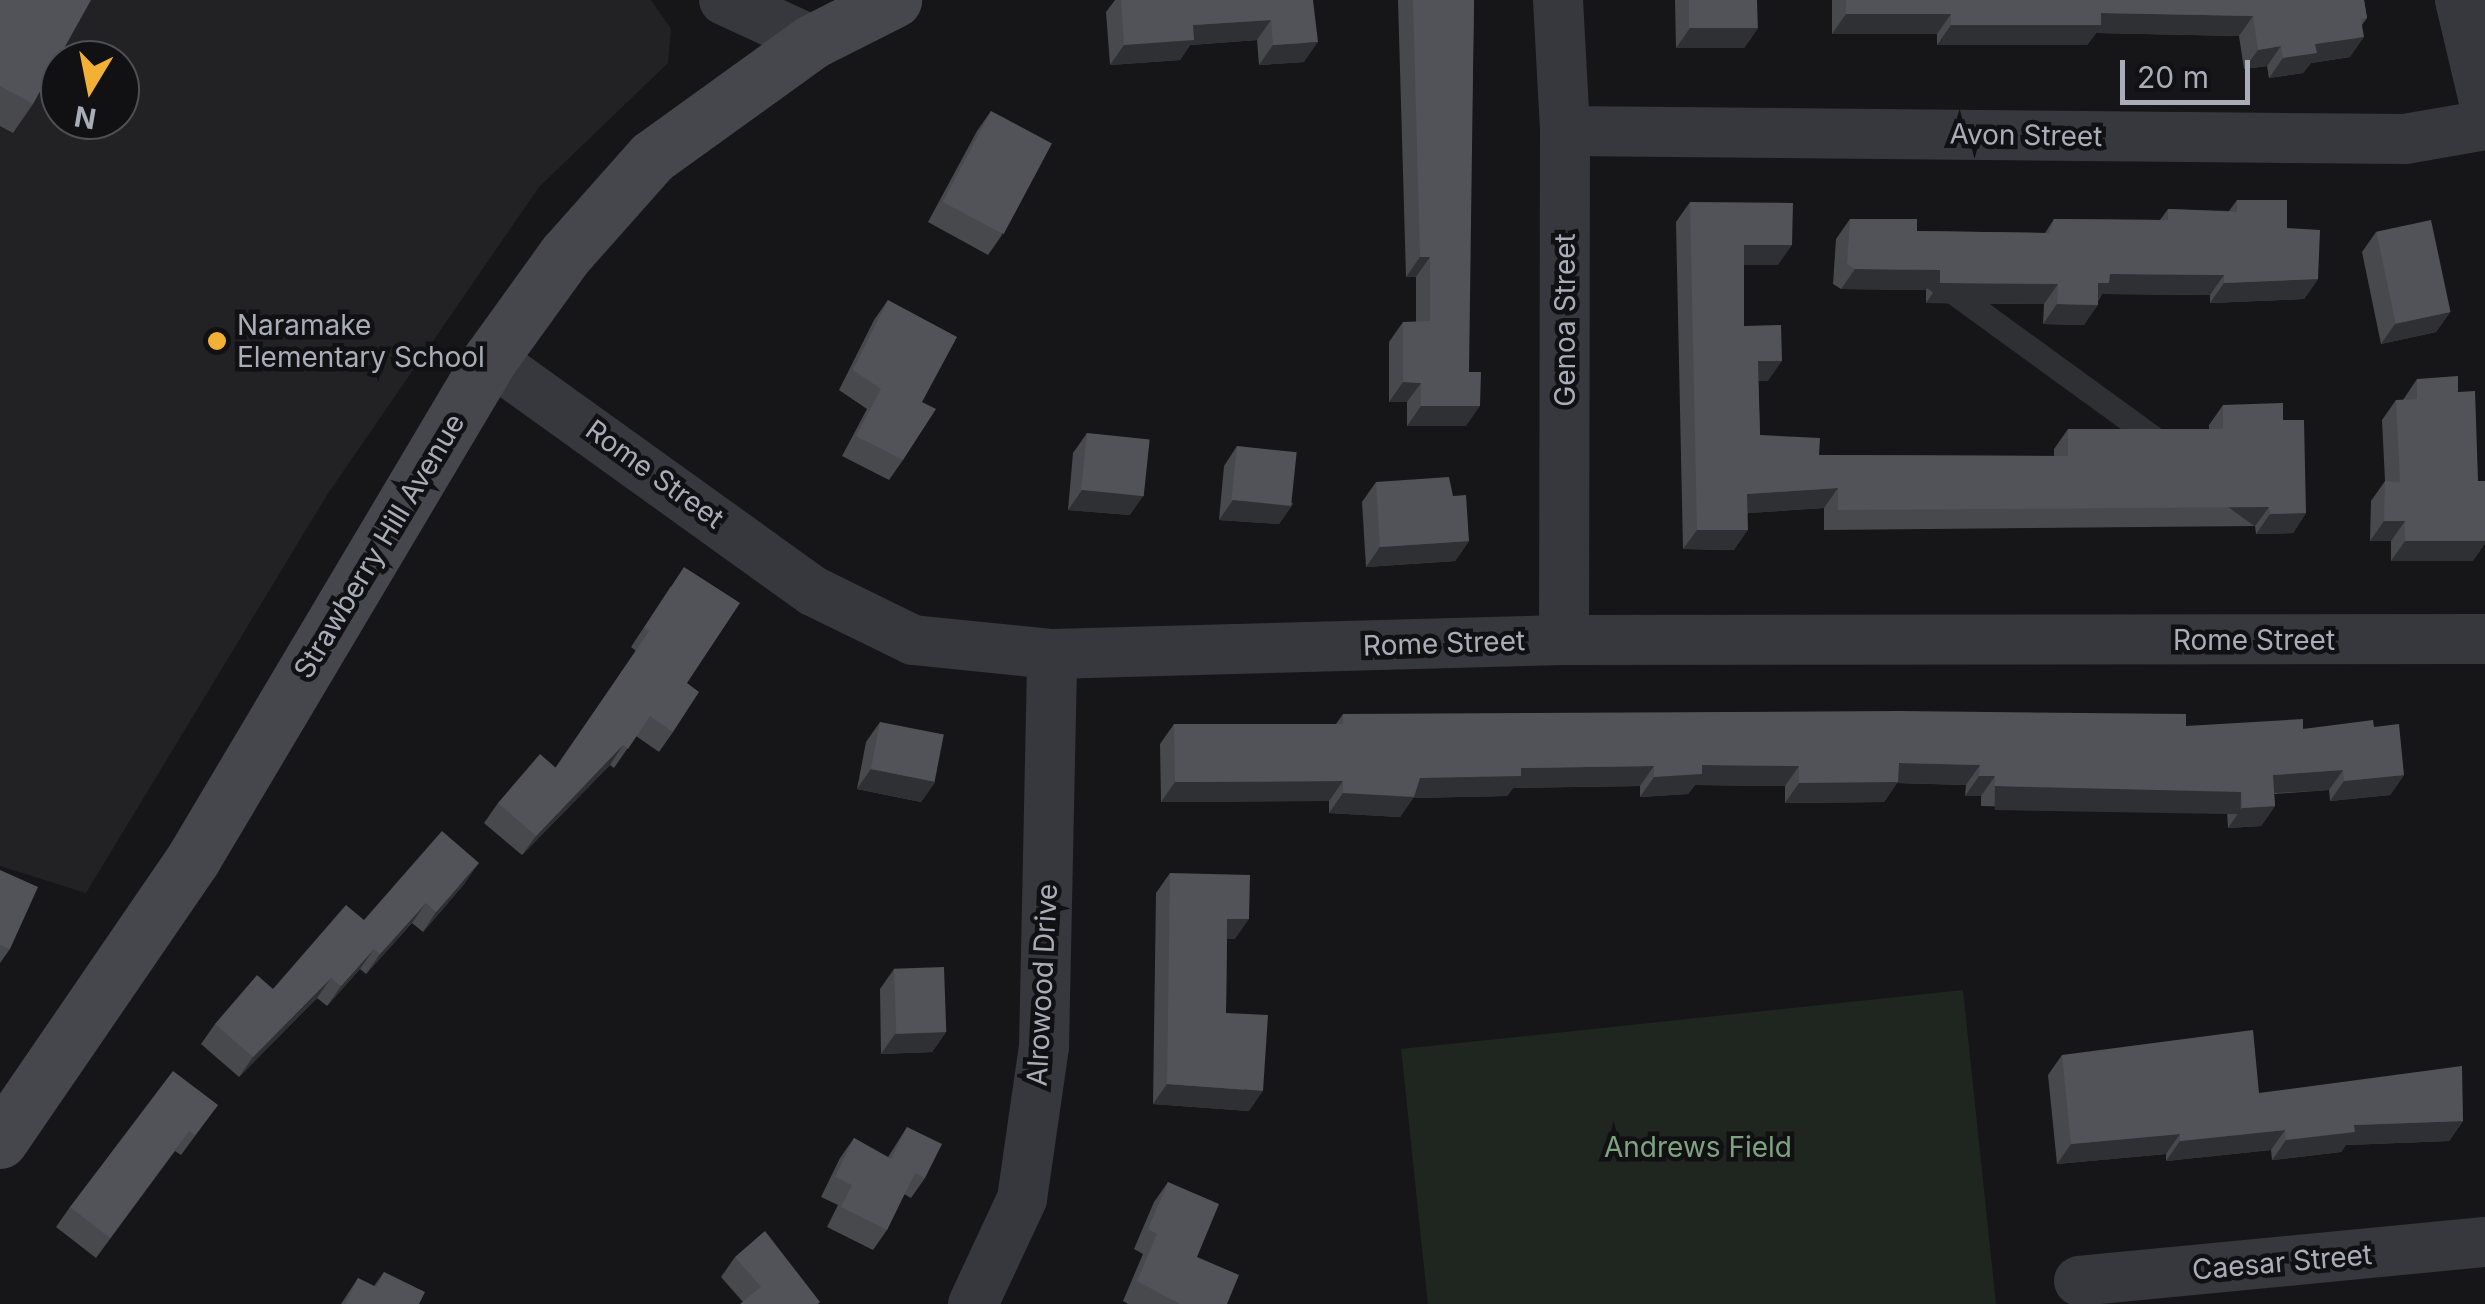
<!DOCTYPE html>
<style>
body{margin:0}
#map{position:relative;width:2485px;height:1304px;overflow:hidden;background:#161618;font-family:Inter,sans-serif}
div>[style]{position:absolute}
.built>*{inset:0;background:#222225}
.green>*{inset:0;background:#1e261f;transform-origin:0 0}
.street>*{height:50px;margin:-25px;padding:0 25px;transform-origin:25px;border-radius:25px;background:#37383d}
.secondary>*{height:55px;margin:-27.5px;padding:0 27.5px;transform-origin:27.5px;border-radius:27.5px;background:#45474d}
.wall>*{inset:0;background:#47494d}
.shaded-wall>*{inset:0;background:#2f3033;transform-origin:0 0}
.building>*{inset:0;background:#525359;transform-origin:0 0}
.dots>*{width:28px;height:28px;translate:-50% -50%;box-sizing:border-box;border:5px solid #111113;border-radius:50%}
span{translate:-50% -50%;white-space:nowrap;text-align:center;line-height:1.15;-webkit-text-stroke:9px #111113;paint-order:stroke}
.street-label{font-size:28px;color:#a8adb8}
.poi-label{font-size:28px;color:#a8adb8}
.left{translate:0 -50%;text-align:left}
.park-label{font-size:28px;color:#7fa381}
.north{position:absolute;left:40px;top:40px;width:100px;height:100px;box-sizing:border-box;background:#111113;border:2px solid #4d4f55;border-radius:50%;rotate:190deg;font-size:28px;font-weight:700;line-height:40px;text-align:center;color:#a8adb8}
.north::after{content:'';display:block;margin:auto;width:35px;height:45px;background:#f2b134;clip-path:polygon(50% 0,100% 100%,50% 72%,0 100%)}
.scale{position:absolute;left:2120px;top:60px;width:130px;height:45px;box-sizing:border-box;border:5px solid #a8adb8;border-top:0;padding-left:12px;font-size:30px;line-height:35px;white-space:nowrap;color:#a8adb8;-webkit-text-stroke:8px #111113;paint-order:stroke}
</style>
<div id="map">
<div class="built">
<i style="clip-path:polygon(evenodd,0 0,651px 0,671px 29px,668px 63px,539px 187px,327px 495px,86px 893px,0 866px,0 0,60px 60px,120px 60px,120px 120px,60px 120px,60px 60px)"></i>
</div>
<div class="green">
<i style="left:1963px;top:990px;width:316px;height:565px;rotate:84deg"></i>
</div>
<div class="street">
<i style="left:724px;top:0;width:98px;rotate:24.7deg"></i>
<i style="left:1558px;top:0;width:131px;rotate:86.9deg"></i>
<i style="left:1565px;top:131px;width:509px;rotate:90.11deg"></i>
<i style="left:2460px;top:0;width:109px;rotate:76.7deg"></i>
<i style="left:1565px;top:131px;width:840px;rotate:0.55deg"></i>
<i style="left:2405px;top:139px;width:81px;rotate:-9.9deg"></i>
<i style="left:490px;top:359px;width:398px;rotate:35.7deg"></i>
<i style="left:813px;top:591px;width:111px;rotate:26.1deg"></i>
<i style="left:913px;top:640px;width:140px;rotate:5.8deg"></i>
<i style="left:1052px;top:654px;width:512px;rotate:-1.57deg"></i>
<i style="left:1564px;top:640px;width:921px;rotate:-0.06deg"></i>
<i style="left:2079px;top:1281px;width:408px;rotate:-5.5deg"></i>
<i style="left:973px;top:1304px;width:116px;rotate:-65deg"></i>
<i style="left:1022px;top:1199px;width:154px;rotate:-81.8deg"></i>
<i style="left:1044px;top:1047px;width:393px;rotate:-88.8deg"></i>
</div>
<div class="secondary">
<i style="left:0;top:1141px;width:342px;rotate:-55.6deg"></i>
<i style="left:193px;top:859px;width:582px;rotate:-59.29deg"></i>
<i style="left:490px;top:359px;width:128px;rotate:-54.2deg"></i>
<i style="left:565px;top:255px;width:131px;rotate:-48.4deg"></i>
<i style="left:652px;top:157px;width:198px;rotate:-35.8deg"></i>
<i style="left:813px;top:41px;width:91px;rotate:-26.8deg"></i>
</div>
<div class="wall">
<i style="clip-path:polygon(0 0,33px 104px,13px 133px,0 126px)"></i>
<i style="clip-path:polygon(1115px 0,1313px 0,1304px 62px,1259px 65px,1257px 40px,1190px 45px,1180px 60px,1110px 65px,1106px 12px)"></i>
<i style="clip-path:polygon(1398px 0,1474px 0,1466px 426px,1407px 426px,1407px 402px,1389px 402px,1389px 342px,1403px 322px,1416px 322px,1416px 277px,1406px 277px)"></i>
<i style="clip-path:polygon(1675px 0,1757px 0,1758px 28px,1744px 48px,1676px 48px)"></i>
<i style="clip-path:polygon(1832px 0,2364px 0,2367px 18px,2362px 25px,2350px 57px,2311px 63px,2303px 73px,2269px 78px,2267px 66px,2244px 69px,2239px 36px,2096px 33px,2087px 45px,1937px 45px,1937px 34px,1832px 34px)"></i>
<i style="clip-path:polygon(991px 111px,1002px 235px,988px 255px,928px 222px,977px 131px)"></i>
<i style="clip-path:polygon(2237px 200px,2287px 228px,2318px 279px,2304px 299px,2210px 303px,2210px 295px,2102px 294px,2084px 325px,2043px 324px,2044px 304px,1926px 303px,1926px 290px,1841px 289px,1833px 284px,1836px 239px,1850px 219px,1917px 231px,2045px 233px,2054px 219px,2160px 220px,2168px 209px,2229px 211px)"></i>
<i style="clip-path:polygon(1690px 202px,1778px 265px,1744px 265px,1744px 326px,1768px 381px,1758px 381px,1760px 435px,1819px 455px,2054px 456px,2054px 449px,2068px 429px,2209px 429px,2209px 425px,2223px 405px,2283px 420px,2306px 513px,2293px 533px,2256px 534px,2255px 526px,1824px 530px,1824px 508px,1748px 513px,1734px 550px,1683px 549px,1676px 222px)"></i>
<i style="clip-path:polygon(2376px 232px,2450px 312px,2436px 332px,2381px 344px,2362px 252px)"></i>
<i style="clip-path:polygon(888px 300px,922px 402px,903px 460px,889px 480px,842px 456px,867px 409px,839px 390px,874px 320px)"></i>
<i style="clip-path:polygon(2417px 379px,2473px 561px,2391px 561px,2391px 541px,2370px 541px,2371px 501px,2385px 481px,2382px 420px,2396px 400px,2403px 400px)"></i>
<i style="clip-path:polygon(1087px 433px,1130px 515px,1068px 510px,1073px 453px)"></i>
<i style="clip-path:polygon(1237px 446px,1293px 504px,1279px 524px,1219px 520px,1224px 466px)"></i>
<i style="clip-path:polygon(1376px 482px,1453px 496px,1469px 541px,1455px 561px,1366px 567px,1362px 502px)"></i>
<i style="clip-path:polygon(671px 586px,687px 683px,673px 732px,659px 752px,636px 736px,614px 768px,610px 765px,522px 855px,484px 823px,498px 803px,555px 768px,636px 651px,631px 647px)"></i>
<i style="clip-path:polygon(1343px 714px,2303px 729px,2374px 727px,2404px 775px,2390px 795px,2330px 801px,2329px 790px,2274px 794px,2275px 806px,2261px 826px,2228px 828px,2227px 812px,1981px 806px,1981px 796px,1965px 796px,1966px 785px,1897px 783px,1884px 802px,1785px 803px,1785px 786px,1695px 785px,1688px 794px,1640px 797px,1640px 786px,1513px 788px,1507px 796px,1413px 798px,1400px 817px,1329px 813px,1329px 801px,1161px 802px,1160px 744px,1174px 724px,1336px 724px)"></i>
<i style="clip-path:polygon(880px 722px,935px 782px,921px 802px,857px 789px,866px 742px)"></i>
<i style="clip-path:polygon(0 870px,10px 949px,0 963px)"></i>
<i style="clip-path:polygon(1170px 873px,1235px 939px,1227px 939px,1226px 1013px,1249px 1111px,1153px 1104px,1156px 893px)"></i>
<i style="clip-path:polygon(465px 883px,423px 932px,412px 923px,366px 974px,360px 969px,327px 1006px,317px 998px,239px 1077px,201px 1044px,215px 1024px,273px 989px,364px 920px)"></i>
<i style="clip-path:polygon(894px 969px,946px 1032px,932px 1052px,881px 1054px,880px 989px)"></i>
<i style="clip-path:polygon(2062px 1055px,2259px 1093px,2463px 1121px,2449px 1141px,2346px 1145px,2341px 1152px,2272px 1160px,2271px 1150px,2166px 1161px,2166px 1154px,2057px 1164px,2048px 1075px)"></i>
<i style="clip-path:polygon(218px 1105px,181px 1155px,175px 1151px,96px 1258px,56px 1227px,70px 1207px)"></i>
<i style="clip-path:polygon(907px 1127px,925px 1178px,911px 1198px,904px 1194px,887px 1230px,873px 1250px,827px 1227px,838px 1205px,821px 1197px,840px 1158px,854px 1138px,888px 1157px)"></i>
<i style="clip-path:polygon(1168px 1182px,1197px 1257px,1227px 1304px,1128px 1304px,1123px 1301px,1143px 1254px,1134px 1249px,1154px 1202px)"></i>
<i style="clip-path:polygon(735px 1257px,820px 1302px,743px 1302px,721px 1277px)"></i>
<i style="clip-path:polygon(384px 1272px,419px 1304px,341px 1304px,358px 1278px,374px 1286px)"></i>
</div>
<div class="shaded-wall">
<i style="clip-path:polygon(2101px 13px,2253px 16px,2239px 36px,2096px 33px,2087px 45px,1937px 45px,1951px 25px)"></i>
<i style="clip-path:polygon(1846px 14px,1951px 14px,1937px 34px,1832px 34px)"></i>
<i style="clip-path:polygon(1271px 20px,1257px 40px,1190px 45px,1180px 60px,1110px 65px,1124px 45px,1193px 25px)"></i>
<i style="clip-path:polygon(1690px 28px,1758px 28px,1744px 48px,1676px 48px)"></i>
<i style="clip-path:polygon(2364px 37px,2350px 57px,2311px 63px,2303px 73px,2269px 78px,2283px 58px,2315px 44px)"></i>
<i style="clip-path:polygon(1318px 42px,1304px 62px,1259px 65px,1273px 45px)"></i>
<i style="clip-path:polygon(2281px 46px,2267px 66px,2244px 69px,2258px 50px)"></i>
<i style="clip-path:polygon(1744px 245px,1792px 245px,1778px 265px,1730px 265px)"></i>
<i style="clip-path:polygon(1420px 257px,1430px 257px,1416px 277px,1406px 277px)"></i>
<i style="clip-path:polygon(1855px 269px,1940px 270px,1926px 290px,1841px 289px)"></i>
<i style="clip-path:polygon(2110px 274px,2224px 275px,2210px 295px,2102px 294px,2095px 303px,2098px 283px)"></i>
<i style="clip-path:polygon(2318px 279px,2304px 299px,2210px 303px,2224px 283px)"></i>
<i style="clip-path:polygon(1940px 283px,2058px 284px,2044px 304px,1926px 303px)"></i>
<i style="clip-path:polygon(2057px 304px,2098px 305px,2084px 325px,2043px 324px)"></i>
<i style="clip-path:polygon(2450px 312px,2436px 332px,2381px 344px,2395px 324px)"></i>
<i style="clip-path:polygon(1758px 361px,1782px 361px,1768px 381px,1744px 381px)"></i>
<i style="clip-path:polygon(1403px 382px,1421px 383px,1407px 402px,1389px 402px)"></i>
<i style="clip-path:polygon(1421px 406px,1480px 406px,1466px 426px,1407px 426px)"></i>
<i style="clip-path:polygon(1838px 488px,1824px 508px,1734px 514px,1747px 494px)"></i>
<i style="clip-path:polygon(1082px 490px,1144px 495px,1130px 515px,1068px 510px)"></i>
<i style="clip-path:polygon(1233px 500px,1293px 504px,1279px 524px,1219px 520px)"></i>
<i style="left:2269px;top:507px;width:24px;height:431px;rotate:126deg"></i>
<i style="clip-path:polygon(2306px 513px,2293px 533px,2256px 534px,2270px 514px)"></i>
<i style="clip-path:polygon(2384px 521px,2405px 521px,2391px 541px,2370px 541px)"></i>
<i style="clip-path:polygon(1697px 530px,1748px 530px,1734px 550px,1683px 549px)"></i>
<i style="clip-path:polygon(1469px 541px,1455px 561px,1366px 567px,1380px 547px)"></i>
<i style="clip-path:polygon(2405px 541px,2485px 541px,2485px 544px,2473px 561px,2391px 561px)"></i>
<i style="clip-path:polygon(623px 745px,610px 765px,522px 855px,536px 836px)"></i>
<i style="clip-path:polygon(1899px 763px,1980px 765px,1966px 785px,1897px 783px,1884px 802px,1785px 803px,1799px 783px)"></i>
<i style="clip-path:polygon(1702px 765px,1799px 766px,1785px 786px,1695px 785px,1688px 794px,1640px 797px,1654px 777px)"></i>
<i style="clip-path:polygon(1654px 766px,1640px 786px,1513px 788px,1507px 796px,1413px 798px,1400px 817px,1329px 813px,1343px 793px,1420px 778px,1521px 768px)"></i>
<i style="clip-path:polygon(871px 769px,935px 782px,921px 802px,857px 789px)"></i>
<i style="clip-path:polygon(2343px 770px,2329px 790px,2259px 794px,2273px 775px)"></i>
<i style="clip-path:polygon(2404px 775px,2390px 795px,2330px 801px,2344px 781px)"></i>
<i style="clip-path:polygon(1979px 776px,1995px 776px,1981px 796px,1965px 796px)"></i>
<i style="clip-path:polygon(1343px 781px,1329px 801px,1161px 802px,1175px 782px)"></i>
<i style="left:1995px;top:786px;width:246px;height:24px;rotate:1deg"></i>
<i style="clip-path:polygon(2275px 806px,2261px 826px,2228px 828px,2242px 808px)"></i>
<i style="clip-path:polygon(479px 863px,465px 883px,423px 932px,436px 912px)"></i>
<i style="clip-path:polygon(426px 903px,412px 923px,366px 974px,380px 954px)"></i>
<i style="clip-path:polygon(1227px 919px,1249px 919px,1235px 939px,1213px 939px)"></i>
<i style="clip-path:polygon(374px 949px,360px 969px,327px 1006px,341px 986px)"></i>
<i style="clip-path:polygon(331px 978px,317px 998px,239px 1077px,253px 1057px)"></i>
<i style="clip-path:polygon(946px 1032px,932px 1052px,881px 1054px,895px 1034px)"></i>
<i style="clip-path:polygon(1167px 1084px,1263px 1091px,1249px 1111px,1153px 1104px)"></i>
<i style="clip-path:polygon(2463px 1121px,2449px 1141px,2346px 1145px,2341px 1152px,2272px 1160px,2286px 1140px,2354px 1125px)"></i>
<i style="clip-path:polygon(2285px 1130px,2271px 1150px,2166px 1161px,2180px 1141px)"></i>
<i style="clip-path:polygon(2180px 1134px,2166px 1154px,2057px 1164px,2071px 1144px)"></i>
</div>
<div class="building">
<i style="clip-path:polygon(0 0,91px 0,33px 104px,0 86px)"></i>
<i style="clip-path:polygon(1121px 0,1313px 0,1318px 42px,1273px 45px,1271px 20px,1193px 25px,1194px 40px,1124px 45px)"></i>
<i style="clip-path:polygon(1413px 0,1474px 0,1469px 372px,1481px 372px,1480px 406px,1421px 406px,1421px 383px,1403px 382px,1403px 322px,1430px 321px,1430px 257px,1420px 257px)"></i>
<i style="left:1689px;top:0;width:68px;height:28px"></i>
<i style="clip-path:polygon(1846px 0,2364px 0,2367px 18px,2361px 19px,2364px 37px,2315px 44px,2317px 53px,2283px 58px,2281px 46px,2258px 50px,2253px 16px,2101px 13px,2101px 25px,1951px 25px,1951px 14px,1846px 14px)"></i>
<i style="left:991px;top:111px;width:69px;height:103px;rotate:28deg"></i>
<i style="clip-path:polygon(2237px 200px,2287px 200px,2287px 228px,2320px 230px,2318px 279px,2224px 283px,2224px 275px,2110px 274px,2109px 283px,2098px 283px,2098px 305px,2057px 304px,2058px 284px,1940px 283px,1940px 270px,1855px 269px,1847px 264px,1850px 219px,1917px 219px,1917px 231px,2049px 233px,2054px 219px,2168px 220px,2168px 209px,2237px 212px)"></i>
<i style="clip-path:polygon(1690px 202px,1793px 203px,1792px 245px,1744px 245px,1744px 326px,1781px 325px,1782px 361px,1758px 361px,1760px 435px,1820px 438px,1819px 455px,2068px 456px,2068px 429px,2223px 429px,2223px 405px,2283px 403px,2283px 420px,2304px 420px,2306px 513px,2270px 514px,2269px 507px,1838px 510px,1838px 488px,1747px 494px,1748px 530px,1697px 530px)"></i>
<i style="left:2431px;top:220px;width:94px;height:56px;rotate:78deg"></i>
<i style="clip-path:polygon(888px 300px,957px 337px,922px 402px,936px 409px,903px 460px,856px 436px,881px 389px,853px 370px)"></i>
<i style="clip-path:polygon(2458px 376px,2458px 392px,2475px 391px,2478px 481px,2485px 481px,2485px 541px,2405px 541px,2405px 521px,2384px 521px,2385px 481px,2400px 482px,2396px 400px,2417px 399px,2417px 379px)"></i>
<i style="left:1087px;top:433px;width:63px;height:57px;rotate:6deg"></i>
<i style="left:1237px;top:446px;width:60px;height:54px;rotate:6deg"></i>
<i style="clip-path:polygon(1449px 477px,1453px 496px,1466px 495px,1469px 541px,1380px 547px,1376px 482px)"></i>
<i style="clip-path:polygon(684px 567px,740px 603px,687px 683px,699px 692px,673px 732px,650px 716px,628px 749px,623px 745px,536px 836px,498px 803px,540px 754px,556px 768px,649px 631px,644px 628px)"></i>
<i style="clip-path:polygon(1900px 711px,2186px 714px,2186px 726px,2303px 719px,2303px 729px,2373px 720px,2374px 727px,2399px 724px,2404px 775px,2344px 781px,2343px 770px,2273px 775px,2275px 806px,2242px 808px,2241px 792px,1995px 786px,1995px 776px,1979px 776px,1980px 765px,1899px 763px,1898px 782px,1799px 783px,1799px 766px,1702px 765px,1702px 774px,1654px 777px,1654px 766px,1521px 768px,1521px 776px,1420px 778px,1414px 797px,1343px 793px,1343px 781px,1175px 782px,1174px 724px,1343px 724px,1343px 714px)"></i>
<i style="left:880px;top:722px;width:65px;height:48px;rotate:11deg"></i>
<i style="clip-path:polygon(442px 831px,479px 863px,436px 912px,426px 903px,380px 954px,374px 949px,341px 986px,331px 978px,253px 1057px,215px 1024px,257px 975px,273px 989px,346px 905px,364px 920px)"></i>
<i style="clip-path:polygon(0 870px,38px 887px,10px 949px,0 945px)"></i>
<i style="clip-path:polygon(1170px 873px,1250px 875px,1249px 919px,1227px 919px,1226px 1013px,1268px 1015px,1263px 1091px,1167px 1084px)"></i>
<i style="left:944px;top:967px;width:65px;height:50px;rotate:88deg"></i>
<i style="clip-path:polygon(2253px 1030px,2259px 1093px,2462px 1066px,2463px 1121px,2354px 1125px,2355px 1132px,2286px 1140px,2285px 1130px,2180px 1141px,2180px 1134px,2071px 1144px,2062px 1055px)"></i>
<i style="clip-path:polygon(173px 1071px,218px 1105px,195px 1135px,189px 1131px,110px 1238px,70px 1207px)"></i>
<i style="clip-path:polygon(907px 1127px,942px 1144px,925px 1178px,915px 1173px,887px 1230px,841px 1207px,852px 1185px,835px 1177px,854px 1138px,891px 1159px)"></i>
<i style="clip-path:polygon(1168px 1182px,1219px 1204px,1197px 1257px,1239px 1275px,1227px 1304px,1180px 1304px,1137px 1281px,1157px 1234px,1148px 1229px)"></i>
<i style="clip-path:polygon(765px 1231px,820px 1302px,818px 1304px,740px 1304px,761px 1287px,735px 1257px)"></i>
<i style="clip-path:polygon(384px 1272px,425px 1292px,419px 1304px,345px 1304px,358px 1278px,376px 1287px)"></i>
</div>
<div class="dots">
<i style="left:217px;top:341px;background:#f2b134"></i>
</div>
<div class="street-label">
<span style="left:2026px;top:135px;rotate:1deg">Avon Street</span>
<span style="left:1565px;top:320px;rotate:-90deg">Genoa Street</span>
<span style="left:655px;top:474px;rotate:36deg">Rome Street</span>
<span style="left:379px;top:546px;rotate:-59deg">Strawberry Hill Avenue</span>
<span style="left:2254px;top:640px">Rome Street</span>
<span style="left:1444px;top:643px;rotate:-2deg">Rome Street</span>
<span style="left:1042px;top:985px;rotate:-87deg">Alrowood Drive</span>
<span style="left:2282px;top:1262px;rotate:-5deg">Caesar Street</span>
</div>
<div class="poi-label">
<span class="left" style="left:237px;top:341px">Naramake<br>Elementary School</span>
</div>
<div class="park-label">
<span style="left:1698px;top:1147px">Andrews Field</span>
</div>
<div class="north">N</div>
<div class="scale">20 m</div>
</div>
